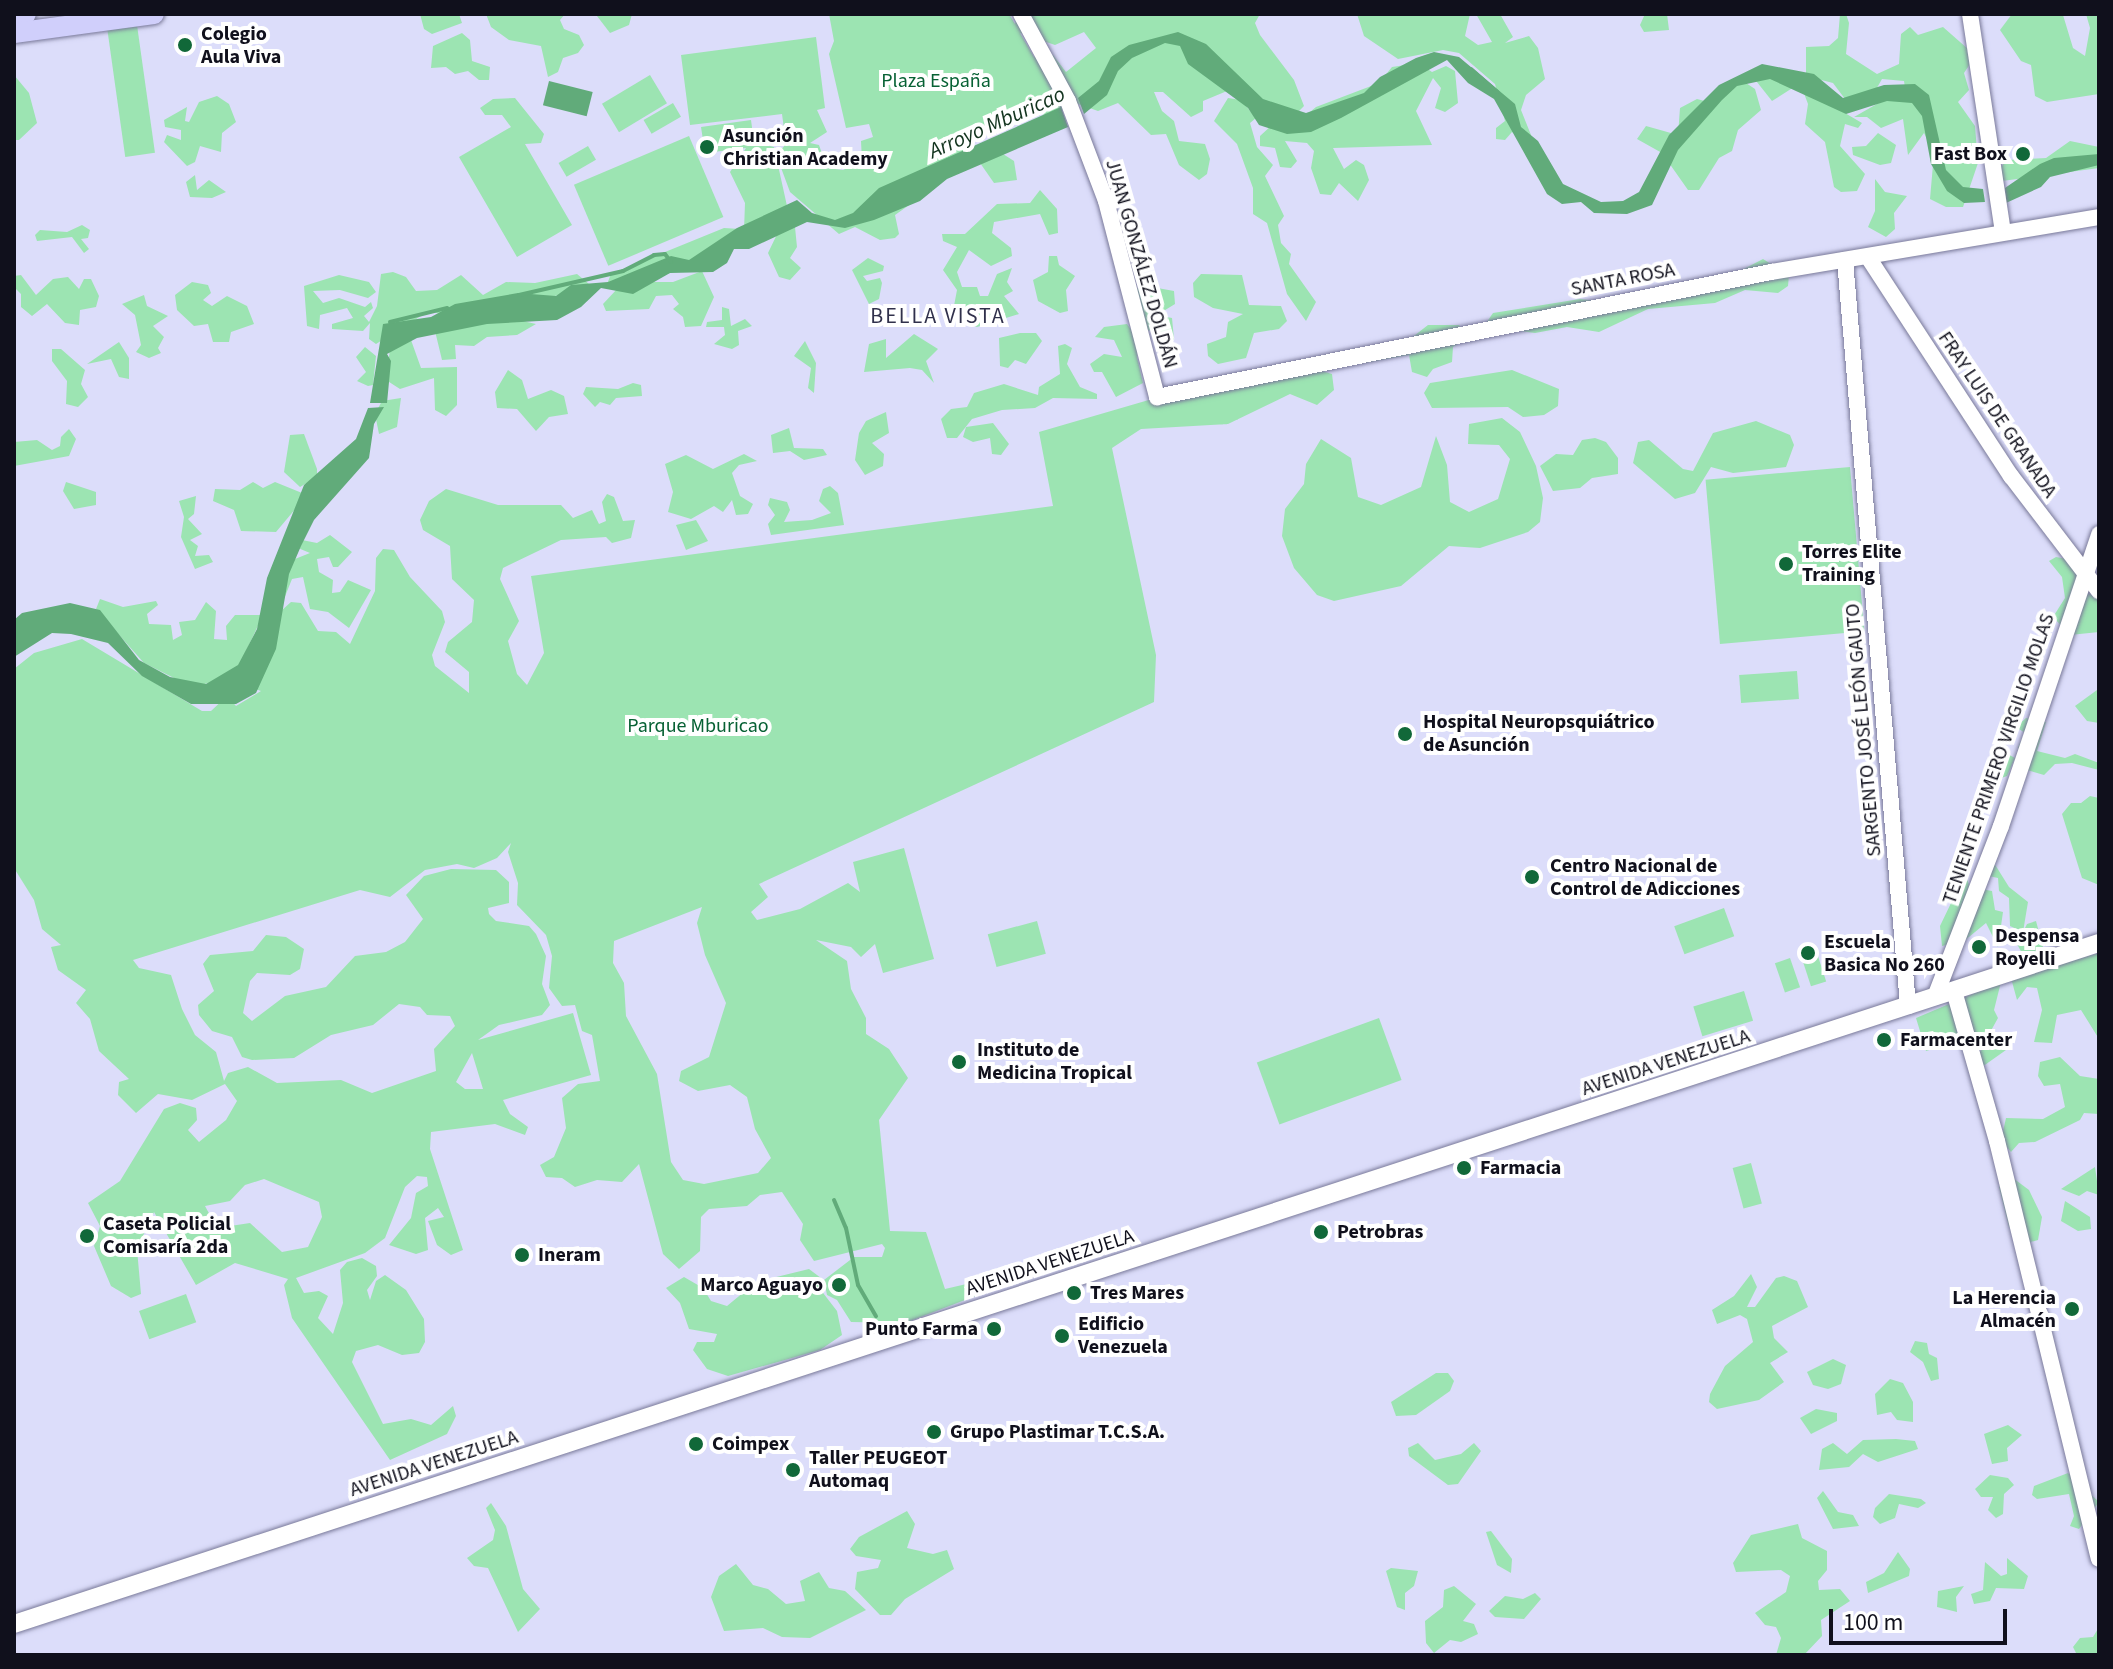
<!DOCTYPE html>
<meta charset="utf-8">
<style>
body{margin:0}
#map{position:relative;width:2113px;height:1669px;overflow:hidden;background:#dcddfa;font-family:"Source Sans 3",sans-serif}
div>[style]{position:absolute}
.green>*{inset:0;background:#9ce4b2;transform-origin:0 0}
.water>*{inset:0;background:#61ab7a;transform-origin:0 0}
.stream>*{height:4px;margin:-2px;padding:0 2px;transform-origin:2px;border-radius:2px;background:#61ab7a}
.roads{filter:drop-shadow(0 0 2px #797999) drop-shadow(0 0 2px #797999)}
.tertiary>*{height:16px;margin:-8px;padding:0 8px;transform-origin:8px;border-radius:8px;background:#fff}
.secondary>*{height:18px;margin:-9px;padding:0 9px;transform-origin:9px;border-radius:9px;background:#fff}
.primary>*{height:20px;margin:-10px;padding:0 10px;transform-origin:10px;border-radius:10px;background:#d0cffb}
.dots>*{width:22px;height:22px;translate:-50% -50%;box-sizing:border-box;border:4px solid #fff;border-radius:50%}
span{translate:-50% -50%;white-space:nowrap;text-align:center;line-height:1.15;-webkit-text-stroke:8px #fff;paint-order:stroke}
.poi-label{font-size:20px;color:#10101c;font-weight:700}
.left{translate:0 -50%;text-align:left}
.right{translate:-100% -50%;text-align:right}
.park-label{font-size:20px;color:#076134}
.street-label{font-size:20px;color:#10101c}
.water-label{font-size:22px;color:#12331e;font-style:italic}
.neighbourhood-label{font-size:22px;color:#30304b;letter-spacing:2px}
.frame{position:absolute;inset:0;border:16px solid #10101c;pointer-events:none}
.scale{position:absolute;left:1829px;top:1609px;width:178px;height:36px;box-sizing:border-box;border:4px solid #10101c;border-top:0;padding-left:10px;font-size:24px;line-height:28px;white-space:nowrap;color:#10101c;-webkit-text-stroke:6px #fff;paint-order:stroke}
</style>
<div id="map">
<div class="green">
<i style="clip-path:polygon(420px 14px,459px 14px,462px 23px,432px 34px,424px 29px)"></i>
<i style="clip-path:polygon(486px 14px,565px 14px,560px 20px,564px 29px,579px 35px,584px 45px,578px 53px,563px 58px,558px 72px,548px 77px,541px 46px,509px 40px,491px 27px)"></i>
<i style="clip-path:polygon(632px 14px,629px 25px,610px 33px,597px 16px)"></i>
<i style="clip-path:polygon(evenodd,829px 14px,1009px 14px,1015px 24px,1018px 14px,1260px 14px,1255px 23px,1260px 35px,1294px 80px,1304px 106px,1297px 113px,1227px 91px,1203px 101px,1203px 111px,1191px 117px,1163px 92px,1154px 92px,1162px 111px,1174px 121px,1179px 141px,1205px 144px,1210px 159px,1207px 174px,1199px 180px,1179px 165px,1166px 134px,1151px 135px,1118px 103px,1098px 111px,1078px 104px,1048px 116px,1033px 111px,970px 139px,973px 160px,895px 215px,899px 234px,895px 238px,880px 240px,855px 227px,839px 234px,790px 192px,780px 165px,779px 152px,786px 144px,782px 114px,690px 125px,681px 55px,816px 37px,825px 108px,817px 110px,827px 132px,810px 143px,819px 145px,827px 168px,843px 170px,862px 161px,861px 141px,873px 137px,869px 124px,846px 128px,829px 54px,834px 41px,829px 14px,1084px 32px,1096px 48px,1066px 72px,1053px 55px,1034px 57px,1020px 33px,1055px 45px,1084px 32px)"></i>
<i style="clip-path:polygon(1357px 14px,1470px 14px,1465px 36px,1478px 45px,1492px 42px,1476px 14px,1500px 14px,1513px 37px,1505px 43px,1529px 36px,1538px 48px,1545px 79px,1526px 95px,1521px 110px,1531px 135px,1522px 138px,1512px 132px,1505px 140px,1496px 139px,1496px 128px,1505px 121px,1495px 84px,1459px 53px,1443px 50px,1398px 59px,1364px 36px)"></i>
<i style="clip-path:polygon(1645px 14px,1667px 14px,1669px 30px,1644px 32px,1640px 25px)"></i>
<i style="clip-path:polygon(1840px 14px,1846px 14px,1849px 23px,1846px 54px,1877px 74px,1899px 64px,1901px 34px,1910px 27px,1918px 35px,1943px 27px,1968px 49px,1970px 64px,1964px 73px,1969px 90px,1958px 102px,1975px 126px,1978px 163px,1963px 207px,1946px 207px,1930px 199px,1934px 153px,1924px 133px,1908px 155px,1903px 119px,1881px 128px,1867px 117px,1854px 117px,1905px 88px,1904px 81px,1882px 79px,1874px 93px,1845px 99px,1833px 83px,1806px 76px,1806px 47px,1829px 46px,1838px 38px)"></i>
<i style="clip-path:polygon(2012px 14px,2063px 15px,2073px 48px,2085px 56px,2090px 28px,2086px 14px,2099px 14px,2099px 94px,2047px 102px,2035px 96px,2031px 65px,2021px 61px,2000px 30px)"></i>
<i style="left:137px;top:25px;width:129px;height:30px;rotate:82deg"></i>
<i style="clip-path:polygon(462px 33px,470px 40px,472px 61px,490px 67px,489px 80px,479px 80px,468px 71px,455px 74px,446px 67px,431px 68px,433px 46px)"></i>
<i style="clip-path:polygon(1419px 63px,1432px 72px,1446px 66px,1455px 71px,1458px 103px,1445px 112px,1435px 108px,1441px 88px,1433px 78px,1416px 111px,1432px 145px,1333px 148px,1344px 169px,1356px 160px,1364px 165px,1369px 180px,1358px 201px,1339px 183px,1331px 195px,1320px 194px,1311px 168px,1314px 151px,1307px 143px,1285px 141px,1297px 161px,1291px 168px,1280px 167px,1275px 148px,1260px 146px,1260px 136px,1273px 124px,1304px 117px,1316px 107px,1379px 83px,1392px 67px)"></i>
<i style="clip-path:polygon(1777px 67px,1794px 87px,1772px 101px,1753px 77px)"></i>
<i style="clip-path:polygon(14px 75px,29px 93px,37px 123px,19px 140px,14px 140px)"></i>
<i style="left:650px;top:75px;width:33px;height:56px;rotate:59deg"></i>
<i style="clip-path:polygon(1746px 83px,1755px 89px,1761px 110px,1738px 130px,1732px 151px,1719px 158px,1699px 190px,1688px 190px,1662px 153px,1637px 139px,1646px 126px,1678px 135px,1680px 108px,1697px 99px,1712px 103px,1734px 84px)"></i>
<i style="clip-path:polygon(1802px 88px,1862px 123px,1858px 128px,1845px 124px,1840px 146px,1865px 174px,1857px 191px,1841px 192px,1834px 187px,1825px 142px,1805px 124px,1808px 104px)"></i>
<i style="clip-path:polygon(217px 96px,229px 104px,236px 122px,222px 133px,221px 152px,200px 146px,195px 162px,187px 166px,164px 142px,167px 135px,181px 140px,181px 130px,165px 127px,164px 120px,187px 107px,185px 121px,189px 122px,199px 102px)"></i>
<i style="clip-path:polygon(515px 98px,544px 134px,541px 143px,525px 144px,572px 225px,517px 257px,459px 157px,511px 127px,502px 115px,485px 115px,480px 108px,493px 99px)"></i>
<i style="clip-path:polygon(1228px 98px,1241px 100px,1256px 118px,1250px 123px,1257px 147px,1273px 165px,1265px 176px,1284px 216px,1278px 225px,1281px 243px,1291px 254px,1289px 264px,1316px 302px,1306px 321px,1287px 294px,1267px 223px,1253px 214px,1253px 188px,1237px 144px,1214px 121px)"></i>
<i style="left:673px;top:103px;width:16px;height:34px;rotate:60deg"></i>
<i style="clip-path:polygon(751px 120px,754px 142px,774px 147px,787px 206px,783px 216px,744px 230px,745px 203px,730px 172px,746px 148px,705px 153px,701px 127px)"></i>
<i style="clip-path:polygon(1878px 133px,1896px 145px,1891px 163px,1880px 165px,1853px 155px,1852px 147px,1866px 146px)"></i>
<i style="left:689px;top:136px;width:88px;height:125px;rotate:67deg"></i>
<i style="clip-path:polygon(2070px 141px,2099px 147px,2099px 168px,2002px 181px,2000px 169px,2006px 160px,2046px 158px)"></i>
<i style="left:588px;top:146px;width:16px;height:34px;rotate:60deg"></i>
<i style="clip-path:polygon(1003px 154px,1014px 161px,1017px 180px,994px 183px,978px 160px)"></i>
<i style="clip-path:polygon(195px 175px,197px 190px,209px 180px,226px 192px,212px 198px,190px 197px,186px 182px)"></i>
<i style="clip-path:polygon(1875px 179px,1885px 192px,1907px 196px,1894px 213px,1895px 229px,1886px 237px,1868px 227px,1875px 211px)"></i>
<i style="clip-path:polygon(1040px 190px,1057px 209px,1058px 233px,1049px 235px,1040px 214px,994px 222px,992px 233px,1011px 248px,1012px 256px,991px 266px,969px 250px,957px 272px,962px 287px,977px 287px,980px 296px,988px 296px,997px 274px,1012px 268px,1007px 282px,1013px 291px,1004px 296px,1019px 314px,977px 327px,960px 321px,953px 311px,957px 290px,943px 270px,957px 247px,943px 241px,942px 234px,965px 234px,997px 204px,1030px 203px)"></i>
<i style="clip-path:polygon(82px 225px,90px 230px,88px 238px,81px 239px,89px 249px,84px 253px,72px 237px,37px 241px,35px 235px,40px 230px,67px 232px)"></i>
<i style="clip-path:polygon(781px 226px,795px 227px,797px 247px,790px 258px,801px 268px,790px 280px,779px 277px,768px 253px)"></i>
<i style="clip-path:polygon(724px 228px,740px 229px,699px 262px,646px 282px,673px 282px,702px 271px,714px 297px,701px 326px,685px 327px,683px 317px,673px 309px,679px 304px,672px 295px,656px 296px,649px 309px,606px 311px,603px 304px,618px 288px,607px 284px,611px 274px)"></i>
<i style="clip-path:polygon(1057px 256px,1059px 265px,1075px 276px,1066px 290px,1068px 311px,1060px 313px,1038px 301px,1033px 280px,1048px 272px,1049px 256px)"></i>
<i style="clip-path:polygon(868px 258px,884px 266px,883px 271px,863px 276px,867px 281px,880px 278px,882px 283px,879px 299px,869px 304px,852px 270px)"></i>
<i style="clip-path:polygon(1763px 259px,1789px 275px,1788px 286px,1778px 293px,1745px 290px,1715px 303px,1648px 309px,1599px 332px,1567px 327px,1535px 333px,1484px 326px,1493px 313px,1580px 299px,1614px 303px,1734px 274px)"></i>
<i style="clip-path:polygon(393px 272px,406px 277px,416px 291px,437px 290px,461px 275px,483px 295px,506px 282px,535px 283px,577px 274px,589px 284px,561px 295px,441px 314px,429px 311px,376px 344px,369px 339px,370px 323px,363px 331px,332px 329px,332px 324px,353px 318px,347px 308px,320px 315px,319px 329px,307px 326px,304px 286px,339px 275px,369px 282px,376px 292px,368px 298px,340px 290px,313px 291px,323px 303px,339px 298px,365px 307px,371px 302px,373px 308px,364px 316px,369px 322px,377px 306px,381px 274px)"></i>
<i style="clip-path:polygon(1201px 274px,1242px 275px,1249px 305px,1281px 306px,1287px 321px,1279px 329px,1254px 333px,1246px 358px,1218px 364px,1208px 356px,1207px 344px,1226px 337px,1228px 322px,1243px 314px,1213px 308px,1194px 297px,1193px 283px)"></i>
<i style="clip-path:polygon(21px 275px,36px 295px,53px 279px,68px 277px,79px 289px,84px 279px,91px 279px,99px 296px,96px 307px,80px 310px,79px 325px,65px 323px,47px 304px,32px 316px,21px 307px,21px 294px,14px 287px,14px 276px)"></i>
<i style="clip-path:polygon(192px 282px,208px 285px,211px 293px,203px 300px,212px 306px,227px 296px,247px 306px,254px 324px,231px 332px,229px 342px,213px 342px,208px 324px,194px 326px,177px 310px,175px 295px)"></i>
<i style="clip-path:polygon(1141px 285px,1174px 291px,1175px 304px,1157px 315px,1172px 318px,1174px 339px,1169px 344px,1158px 342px,1151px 330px,1143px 332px,1135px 291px)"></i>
<i style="clip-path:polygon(144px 295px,147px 306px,168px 316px,153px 326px,164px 337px,158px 348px,161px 353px,149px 358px,136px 352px,141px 345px,135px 315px,122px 304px)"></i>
<i style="clip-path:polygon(722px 307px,729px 309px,731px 326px,745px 319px,752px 326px,738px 331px,739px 345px,732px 349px,714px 344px,725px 335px,724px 327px,706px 327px,707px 322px,722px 320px)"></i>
<i style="clip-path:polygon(487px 313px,536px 324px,517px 335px,487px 337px,474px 346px,455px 345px,456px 359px,442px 360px,435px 331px)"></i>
<i style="clip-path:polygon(1127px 324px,1140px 342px,1137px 357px,1143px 383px,1116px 397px,1102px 372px,1094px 372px,1090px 364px,1104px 354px,1122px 357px,1114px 340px,1095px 337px,1104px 327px)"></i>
<i style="clip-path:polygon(1428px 325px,1459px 325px,1468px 337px,1453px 347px,1452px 362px,1433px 369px,1427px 377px,1412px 372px,1409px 355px,1347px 366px,1410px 339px)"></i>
<i style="clip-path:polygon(1020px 333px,1036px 333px,1042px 341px,1026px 364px,1015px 360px,1008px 368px,1000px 366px,999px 338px)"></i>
<i style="clip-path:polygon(914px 334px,938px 349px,926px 361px,934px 383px,922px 370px,910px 368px,864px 372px,869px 344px,886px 339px,886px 358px)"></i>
<i style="clip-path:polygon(411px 340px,421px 368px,457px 367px,457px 405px,446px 416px,435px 410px,434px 378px,400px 389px,386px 380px,390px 349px)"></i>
<i style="clip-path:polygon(805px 341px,816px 363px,814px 393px,808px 388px,811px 368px,794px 356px)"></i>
<i style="clip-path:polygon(119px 342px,129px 358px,129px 379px,119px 377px,111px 359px,87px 364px)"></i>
<i style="clip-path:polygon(1065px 344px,1072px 348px,1067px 364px,1080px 387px,1097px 394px,1097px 399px,1053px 398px,1035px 408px,1002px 410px,972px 419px,957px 438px,947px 438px,941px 419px,951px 409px,967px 407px,974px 393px,1004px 384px,1038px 395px,1039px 387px,1060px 374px,1058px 346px)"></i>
<i style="clip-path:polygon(365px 347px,376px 356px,373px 385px,368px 386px,357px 381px,366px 372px,356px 357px)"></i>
<i style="clip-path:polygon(52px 349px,61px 349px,85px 370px,81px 384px,88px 397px,78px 407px,66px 404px,67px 381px,52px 361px)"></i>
<i style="clip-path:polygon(evenodd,1298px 364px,1332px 374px,1334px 390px,1317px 405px,1290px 394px,1228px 424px,1141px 429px,1112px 448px,1156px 655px,1154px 702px,759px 884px,768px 897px,751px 912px,757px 920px,800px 909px,848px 883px,860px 892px,853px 862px,904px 848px,934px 959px,883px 973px,875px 944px,861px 957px,851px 947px,816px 940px,847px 961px,851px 989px,866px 1018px,866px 1034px,889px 1049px,908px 1078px,879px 1120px,890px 1231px,926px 1232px,945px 1289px,975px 1282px,986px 1292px,905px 1323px,851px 1322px,837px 1300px,827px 1295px,824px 1280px,854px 1257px,882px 1257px,885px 1248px,882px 1244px,814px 1261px,800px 1240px,803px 1224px,782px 1192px,760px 1195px,747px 1206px,709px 1209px,701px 1217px,700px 1251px,679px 1269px,663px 1254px,639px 1164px,622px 1182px,597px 1180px,575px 1187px,562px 1178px,546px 1177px,540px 1165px,554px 1157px,566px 1128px,562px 1098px,578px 1084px,600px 1081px,592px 1035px,582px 1031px,575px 1005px,562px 1006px,549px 988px,552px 956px,546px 935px,517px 905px,518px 883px,508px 852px,511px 843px,497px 858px,474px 868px,457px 864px,425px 870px,390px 897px,360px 890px,133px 960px,139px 968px,171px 975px,182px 1009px,195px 1035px,216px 1052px,224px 1081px,228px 1073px,248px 1067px,277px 1083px,341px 1080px,372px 1093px,436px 1071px,434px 1049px,455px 1026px,450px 1016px,427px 1015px,420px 1007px,399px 1004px,373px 1025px,331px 1035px,294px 1058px,252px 1060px,242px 1057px,232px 1037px,212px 1031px,199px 1015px,198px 1005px,214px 991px,203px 964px,210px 955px,253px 951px,266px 935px,286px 937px,304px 949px,300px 969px,290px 975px,257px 973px,250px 981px,243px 1013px,252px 1021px,285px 996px,326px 987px,355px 956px,386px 952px,405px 942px,423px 919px,406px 895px,424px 876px,451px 869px,496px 870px,509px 882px,509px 903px,488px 908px,489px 914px,496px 921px,529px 926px,536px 934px,546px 956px,542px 984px,550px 1005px,542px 1015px,499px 1025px,478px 1040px,573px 1013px,591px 1075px,503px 1100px,510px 1114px,528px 1127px,525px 1135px,495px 1124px,431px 1132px,430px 1149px,463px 1250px,451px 1255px,437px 1245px,428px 1221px,444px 1217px,438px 1208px,425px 1218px,428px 1250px,416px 1254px,389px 1245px,411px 1218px,416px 1193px,428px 1186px,427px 1177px,417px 1176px,405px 1187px,385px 1238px,365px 1253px,296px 1278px,304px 1293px,319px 1291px,328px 1296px,318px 1318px,333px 1334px,343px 1303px,340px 1270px,347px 1262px,362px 1258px,376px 1266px,377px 1276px,367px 1290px,370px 1300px,376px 1281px,385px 1275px,406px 1290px,424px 1319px,425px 1342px,419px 1353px,402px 1355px,378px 1345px,356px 1351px,352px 1362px,383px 1424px,411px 1419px,431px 1425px,453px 1406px,456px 1416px,447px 1434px,390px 1460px,292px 1318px,284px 1285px,288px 1279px,235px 1263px,196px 1285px,154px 1212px,137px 1249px,141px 1294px,131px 1298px,111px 1286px,94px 1246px,100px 1226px,88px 1203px,120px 1181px,164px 1109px,180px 1103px,196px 1108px,197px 1120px,188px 1130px,199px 1142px,226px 1120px,237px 1101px,225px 1084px,192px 1100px,158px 1094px,136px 1113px,118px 1095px,119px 1082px,129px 1079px,99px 1051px,90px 1019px,76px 1003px,86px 990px,58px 970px,51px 947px,61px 945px,42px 929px,34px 900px,14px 868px,14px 669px,34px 653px,82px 639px,202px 711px,211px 711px,227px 696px,236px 706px,261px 691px,253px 688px,281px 611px,291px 602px,301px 603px,318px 631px,336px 632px,350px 644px,375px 591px,376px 558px,383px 549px,394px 550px,410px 577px,442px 611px,445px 622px,432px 655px,435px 666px,469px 693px,469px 672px,445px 652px,448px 642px,472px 622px,474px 600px,452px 579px,450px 546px,423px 530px,420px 520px,429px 501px,446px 489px,498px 505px,561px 505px,573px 518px,592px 510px,599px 524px,606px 521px,602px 502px,607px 494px,614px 497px,623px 521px,635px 520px,631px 538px,612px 543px,606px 537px,561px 540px,503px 568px,500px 579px,519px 621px,508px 641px,517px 674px,527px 685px,544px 653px,531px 576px,1053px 506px,1039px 432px,1183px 390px,1298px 364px,702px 907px,697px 923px,705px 955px,726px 1003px,709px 1057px,681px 1071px,679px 1081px,698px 1091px,730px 1085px,747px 1097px,755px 1129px,771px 1158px,758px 1173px,704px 1184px,683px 1180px,671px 1162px,657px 1074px,626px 1016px,624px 983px,613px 963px,614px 941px,702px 907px,1298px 364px,472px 1053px,483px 1089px,465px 1089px,456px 1082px,472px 1053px,1298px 364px,264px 1179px,319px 1202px,322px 1217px,308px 1247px,282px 1252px,250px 1223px,217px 1228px,205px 1206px,230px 1201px,245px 1185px,264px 1179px)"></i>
<i style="clip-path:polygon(508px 370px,522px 380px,528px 399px,551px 390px,564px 396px,568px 414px,549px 417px,536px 431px,517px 409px,497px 408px,495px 392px)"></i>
<i style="clip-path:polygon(1512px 370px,1559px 389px,1558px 406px,1544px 415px,1523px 417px,1508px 407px,1432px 408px,1424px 393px,1430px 383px)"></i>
<i style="clip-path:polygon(633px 383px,641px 385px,642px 396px,616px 398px,610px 405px,600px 402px,595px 407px,583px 394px,586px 387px,618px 389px)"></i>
<i style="clip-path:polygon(401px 398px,397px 427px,379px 434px,375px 414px,382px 401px)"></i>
<i style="clip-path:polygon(886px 412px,889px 433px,872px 443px,884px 454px,883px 466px,865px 475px,855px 460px,859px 433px,866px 421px)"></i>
<i style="clip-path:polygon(1502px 418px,1520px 432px,1536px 466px,1543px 498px,1540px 522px,1528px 532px,1480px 548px,1449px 546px,1401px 586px,1334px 601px,1317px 595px,1294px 568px,1282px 536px,1285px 509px,1304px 484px,1306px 464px,1321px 439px,1351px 458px,1358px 497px,1381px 505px,1421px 487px,1436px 436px,1447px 465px,1450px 502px,1469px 512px,1498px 499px,1510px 459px,1499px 445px,1468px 444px,1469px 424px)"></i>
<i style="clip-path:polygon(1756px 421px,1790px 435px,1794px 445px,1786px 467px,1733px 473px,1711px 467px,1695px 493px,1675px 499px,1633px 463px,1638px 442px,1649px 440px,1683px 469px,1693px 471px,1713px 433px)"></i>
<i style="clip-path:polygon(993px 423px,1009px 444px,1001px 455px,992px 454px,990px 438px,973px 442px,963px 437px,966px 427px)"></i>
<i style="clip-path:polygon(789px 428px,794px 448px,823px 449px,827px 455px,804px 460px,790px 451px,773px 453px,771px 435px)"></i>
<i style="clip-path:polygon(69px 429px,76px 439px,69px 456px,14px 466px,14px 442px,37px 440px,52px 450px,60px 446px,61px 437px)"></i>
<i style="clip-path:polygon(304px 434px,317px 469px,317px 477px,300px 487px,284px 472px,290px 435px)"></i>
<i style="clip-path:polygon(1595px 438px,1606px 442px,1618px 458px,1618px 474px,1592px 478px,1580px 488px,1553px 491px,1540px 466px,1556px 454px,1573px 455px,1582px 440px)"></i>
<i style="clip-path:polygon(744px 454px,757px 461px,739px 465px,732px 473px,740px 496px,753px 504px,748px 514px,736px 515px,732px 500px,723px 512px,714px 506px,691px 519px,668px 512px,673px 492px,665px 464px,686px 455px,713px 469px)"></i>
<i style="left:1850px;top:467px;width:165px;height:145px;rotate:85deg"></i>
<i style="clip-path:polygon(66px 482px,96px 492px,96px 505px,74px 509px,63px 491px)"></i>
<i style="clip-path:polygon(253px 482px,263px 488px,275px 482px,307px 495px,276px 532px,241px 531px,234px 510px,213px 501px,215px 489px,240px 490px)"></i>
<i style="clip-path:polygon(830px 486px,838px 493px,844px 525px,771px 535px,768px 524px,775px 515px,768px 505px,770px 498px,787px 502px,790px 510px,784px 522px,812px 520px,831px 513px,819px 501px,823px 489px)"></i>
<i style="clip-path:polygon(196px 496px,194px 514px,188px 519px,202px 534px,190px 540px,198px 546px,195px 556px,209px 555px,213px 562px,195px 569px,181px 537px,184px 517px,179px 501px)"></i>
<i style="clip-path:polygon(696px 520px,708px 541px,686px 550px,676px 525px)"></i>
<i style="clip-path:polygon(330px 535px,352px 552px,338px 567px,333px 567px,329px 557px,317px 559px,319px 572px,333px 580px,332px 593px,340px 592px,348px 580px,371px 590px,349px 628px,328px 612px,310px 609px,303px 577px,292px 579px,284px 599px,290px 561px,310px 553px,298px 548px,302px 540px,317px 543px)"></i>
<i style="clip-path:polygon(2056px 557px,2072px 560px,2086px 592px,2099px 599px,2099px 632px,2070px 635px,2053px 617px,2065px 598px,2062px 577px,2049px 561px)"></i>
<i style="clip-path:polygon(100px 599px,123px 607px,156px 601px,158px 605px,147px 614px,149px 624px,171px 625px,173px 640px,182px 635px,179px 622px,195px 620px,206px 602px,216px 611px,214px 639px,227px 640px,226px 626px,235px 615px,263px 615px,234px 677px,192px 687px,144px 663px,96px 609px)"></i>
<i style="left:1797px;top:671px;width:28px;height:58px;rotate:86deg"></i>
<i style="clip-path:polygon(2099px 681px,2099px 723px,2087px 721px,2075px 706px,2097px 690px)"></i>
<i style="clip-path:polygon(2026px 718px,2046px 722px,2037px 751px,2065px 758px,2075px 754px,2099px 763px,2099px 770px,2072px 763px,2055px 764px,2044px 775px,2027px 770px,2018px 747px,2025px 733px,2016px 727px)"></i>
<i style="clip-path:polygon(2000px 750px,2015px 758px,2007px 776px,1996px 780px,1988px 767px,1992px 752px)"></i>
<i style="clip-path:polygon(2090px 796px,2099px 798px,2099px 885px,2082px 878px,2062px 814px,2071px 803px,2081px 803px)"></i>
<i style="clip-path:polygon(1994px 863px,2009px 887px,2028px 902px,2023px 932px,2010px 926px,2009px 898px,1999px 891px,1998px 878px,1984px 875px)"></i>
<i style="clip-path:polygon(1963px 869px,1970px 887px,1992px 891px,1995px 910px,2003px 912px,1998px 947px,1986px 923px,1964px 941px,1942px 946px,1940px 926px,1952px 901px,1950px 876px)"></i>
<i style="left:1724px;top:908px;width:30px;height:53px;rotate:70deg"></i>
<i style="left:1037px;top:921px;width:34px;height:51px;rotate:75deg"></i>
<i style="clip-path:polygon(2036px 921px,2043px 947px,2040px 970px,2099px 953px,2099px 1039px,2081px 1010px,2057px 1015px,2052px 1043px,2034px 1042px,2042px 1010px,2037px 988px,2027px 987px,2017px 1000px,2008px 967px,2023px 955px,2017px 944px,2027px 924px)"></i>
<i style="left:1816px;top:950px;width:33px;height:16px;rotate:72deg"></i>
<i style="left:1790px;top:958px;width:31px;height:16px;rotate:71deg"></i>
<i style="clip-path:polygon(2001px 982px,1994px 1010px,1998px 1018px,1988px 1036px,1975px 1042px,1957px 1023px,1959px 1041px,1926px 1051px,1916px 1018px)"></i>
<i style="left:1744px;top:991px;width:31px;height:53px;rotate:73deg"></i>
<i style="left:1379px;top:1018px;width:66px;height:130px;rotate:70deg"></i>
<i style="clip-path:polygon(2002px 1032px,2006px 1050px,1982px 1067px,1978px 1053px)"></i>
<i style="clip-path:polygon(2060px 1057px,2080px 1076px,2099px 1079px,2099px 1114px,2084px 1113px,2080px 1120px,2035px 1142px,2019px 1143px,2011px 1152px,2001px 1140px,2006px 1118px,2043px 1119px,2065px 1107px,2060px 1084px,2044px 1086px,2038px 1076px,2040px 1062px)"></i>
<i style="left:1751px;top:1163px;width:42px;height:19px;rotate:75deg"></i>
<i style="clip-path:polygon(2095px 1167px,2099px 1195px,2087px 1191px,2079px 1196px,2061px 1189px)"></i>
<i style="clip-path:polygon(2013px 1178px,2029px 1190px,2042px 1217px,2038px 1240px,2027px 1243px,2009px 1227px,1999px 1187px)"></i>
<i style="clip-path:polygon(2065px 1201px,2090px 1217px,2091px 1229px,2078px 1231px,2061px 1221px)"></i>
<i style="clip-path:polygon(809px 1269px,821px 1278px,820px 1289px,837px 1311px,842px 1335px,820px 1350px,728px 1376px,707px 1369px,693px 1350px,697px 1342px,714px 1342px,717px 1334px,689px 1329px,680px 1303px,666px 1288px,684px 1277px,703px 1288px,711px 1301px,727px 1306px,756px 1282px)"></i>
<i style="clip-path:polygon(1751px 1274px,1757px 1287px,1747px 1307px,1755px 1307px,1776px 1278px,1784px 1276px,1797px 1281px,1808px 1307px,1772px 1326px,1774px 1338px,1788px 1352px,1770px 1363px,1784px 1382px,1759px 1400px,1717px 1409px,1709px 1402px,1710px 1394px,1725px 1366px,1753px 1342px,1747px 1319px,1740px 1315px,1717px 1324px,1712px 1310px,1734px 1296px)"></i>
<i style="left:186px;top:1294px;width:30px;height:50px;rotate:70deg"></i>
<i style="clip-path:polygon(1915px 1341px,1927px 1343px,1929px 1354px,1937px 1358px,1939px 1379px,1931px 1381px,1923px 1362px,1910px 1352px)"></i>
<i style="clip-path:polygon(1833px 1359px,1846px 1365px,1841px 1384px,1828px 1389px,1813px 1385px,1807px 1372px)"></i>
<i style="clip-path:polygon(1436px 1373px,1448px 1373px,1454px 1381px,1450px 1391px,1416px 1415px,1396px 1416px,1391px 1402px)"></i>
<i style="clip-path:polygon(1890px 1379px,1903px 1383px,1913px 1402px,1913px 1422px,1897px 1420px,1891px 1412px,1877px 1415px,1875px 1394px)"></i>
<i style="clip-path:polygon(1816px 1409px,1837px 1413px,1837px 1421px,1811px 1434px,1800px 1418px)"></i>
<i style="clip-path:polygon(2008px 1425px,2022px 1435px,2007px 1448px,2008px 1461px,1992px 1464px,1984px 1434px)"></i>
<i style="clip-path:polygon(1896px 1439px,1915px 1441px,1918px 1449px,1878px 1462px,1863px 1454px,1849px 1467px,1819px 1470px,1822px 1449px,1833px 1443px,1847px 1454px,1863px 1440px)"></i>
<i style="clip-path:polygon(1418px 1443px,1435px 1460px,1461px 1454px,1474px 1443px,1481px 1451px,1458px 1484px,1448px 1485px,1409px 1456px,1408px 1448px)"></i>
<i style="clip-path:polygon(2068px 1473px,2099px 1502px,2079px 1529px,2070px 1526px,2074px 1516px,2069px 1494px,2037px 1499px,2032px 1495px,2034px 1486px)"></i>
<i style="clip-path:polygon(1990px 1475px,2008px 1478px,2014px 1485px,2004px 1494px,2003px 1514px,1996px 1518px,1988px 1510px,1993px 1497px,1981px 1497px,1975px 1489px)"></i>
<i style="clip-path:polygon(1823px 1491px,1838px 1512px,1853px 1515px,1859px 1526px,1833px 1529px,1817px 1498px)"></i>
<i style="clip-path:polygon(1889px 1494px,1921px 1499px,1926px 1503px,1918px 1508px,1899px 1504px,1895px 1518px,1880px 1524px,1873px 1517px,1875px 1508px)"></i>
<i style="clip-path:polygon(491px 1503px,506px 1526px,523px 1589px,540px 1609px,518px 1632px,488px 1568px,474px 1566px,467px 1558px,493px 1540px,495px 1530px,486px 1508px)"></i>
<i style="clip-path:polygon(907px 1511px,915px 1524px,907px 1548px,933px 1554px,947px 1550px,954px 1569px,905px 1599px,891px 1615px,880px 1615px,855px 1589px,857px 1572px,878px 1568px,881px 1560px,856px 1556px,850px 1549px,859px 1537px)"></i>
<i style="clip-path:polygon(1798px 1524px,1802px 1538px,1827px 1551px,1827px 1570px,1818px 1581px,1819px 1590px,1840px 1589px,1850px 1601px,1821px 1620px,1822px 1636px,1804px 1655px,1776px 1655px,1781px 1638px,1776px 1627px,1765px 1625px,1755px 1613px,1786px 1592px,1790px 1576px,1781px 1570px,1736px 1572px,1733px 1563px,1751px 1535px)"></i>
<i style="clip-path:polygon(1491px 1531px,1512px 1559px,1511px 1573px,1497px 1565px,1486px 1532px)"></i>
<i style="clip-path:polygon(1898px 1552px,1910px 1569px,1909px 1576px,1868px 1593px,1866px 1582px,1884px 1573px)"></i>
<i style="clip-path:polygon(2007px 1558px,2028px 1576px,2024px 1589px,1996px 1588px,1990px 1601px,1974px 1604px,1971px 1594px,1983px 1590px,1985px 1562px,2001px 1576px,2007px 1574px)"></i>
<i style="clip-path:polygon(736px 1564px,753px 1585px,768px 1589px,786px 1604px,805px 1601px,800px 1581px,819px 1572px,829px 1588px,845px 1591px,866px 1610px,810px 1638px,782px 1637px,763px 1628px,724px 1631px,711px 1597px,719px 1576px)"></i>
<i style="clip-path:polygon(1391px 1568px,1418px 1571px,1414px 1586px,1405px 1593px,1405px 1610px,1397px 1607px,1386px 1571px)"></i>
<i style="clip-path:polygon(1454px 1586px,1476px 1604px,1463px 1621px,1474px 1624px,1478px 1634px,1461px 1642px,1450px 1640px,1434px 1653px,1426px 1643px,1425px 1621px,1443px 1607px,1444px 1590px)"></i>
<i style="clip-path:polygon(1964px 1586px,1956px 1597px,1957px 1612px,1937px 1607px,1938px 1591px)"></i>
<i style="clip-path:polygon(1535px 1593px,1541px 1599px,1524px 1619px,1495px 1617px,1489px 1611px,1505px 1596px,1523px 1599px)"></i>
<i style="clip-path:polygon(2099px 1627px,2099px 1655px,2077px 1655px,2073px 1647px,2080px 1638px,2093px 1637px)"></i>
</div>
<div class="water">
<i style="clip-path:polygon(1178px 32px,1206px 44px,1263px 99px,1306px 113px,1364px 93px,1380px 77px,1416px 58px,1434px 52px,1459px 57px,1515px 104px,1521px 127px,1538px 141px,1563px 184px,1601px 202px,1623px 201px,1639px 192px,1669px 135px,1719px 85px,1762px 64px,1814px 74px,1843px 98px,1884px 85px,1915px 84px,1929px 95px,1946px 170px,1963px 187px,1983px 189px,1985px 202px,1964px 203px,1947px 191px,1931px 164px,1922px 116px,1912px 103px,1887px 101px,1846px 114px,1770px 79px,1737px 86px,1722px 100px,1678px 150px,1652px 205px,1627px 214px,1594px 213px,1581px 202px,1562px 204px,1547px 194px,1494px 99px,1468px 83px,1447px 60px,1341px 118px,1311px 132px,1287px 134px,1259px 125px,1248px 108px,1188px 64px,1180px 46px,1165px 43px,1132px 58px,1118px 71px,1107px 95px,1084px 114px,1078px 98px,1099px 81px,1111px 57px,1129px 45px)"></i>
<i style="left:549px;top:81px;width:45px;height:25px;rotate:14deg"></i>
<i style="clip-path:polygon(1061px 107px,1068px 127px,947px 179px,920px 201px,874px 220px,845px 228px,807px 222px,749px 249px,734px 249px,727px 263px,713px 272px,670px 273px,633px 294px,601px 288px,581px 307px,557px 320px,487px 324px,417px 338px,387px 354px,391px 361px,387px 403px,370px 403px,383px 324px,431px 317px,455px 304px,518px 293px,556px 296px,571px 285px,608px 282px,671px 256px,689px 260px,737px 228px,797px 200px,812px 213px,835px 220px,853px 213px,879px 188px)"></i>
<i style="clip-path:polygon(2099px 154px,2099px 165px,2050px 177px,2041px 187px,2006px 203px,2005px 188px,2040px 164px,2054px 158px)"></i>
<i style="clip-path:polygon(384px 407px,374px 424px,369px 458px,314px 520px,301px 546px,289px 574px,276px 649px,256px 693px,236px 704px,191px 704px,142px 676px,108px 643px,71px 634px,52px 633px,14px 657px,14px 620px,22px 613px,70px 603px,100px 610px,139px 660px,170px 677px,206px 684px,238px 665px,257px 629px,267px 578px,304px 485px,356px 439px,368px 408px)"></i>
</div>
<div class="stream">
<i style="left:1471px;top:69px;width:35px;rotate:41deg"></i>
<i style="left:519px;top:295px;width:107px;rotate:-13deg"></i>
<i style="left:623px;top:271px;width:35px;rotate:-27deg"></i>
<i style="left:654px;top:255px;width:11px;rotate:-5deg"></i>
<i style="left:665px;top:254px;width:10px;rotate:53deg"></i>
<i style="left:390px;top:322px;width:59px;rotate:-13.8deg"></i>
<i style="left:834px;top:1200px;width:30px;rotate:67deg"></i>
<i style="left:846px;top:1228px;width:58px;rotate:78.1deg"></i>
<i style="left:858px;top:1285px;width:36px;rotate:60deg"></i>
</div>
<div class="roads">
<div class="tertiary">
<i style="left:1021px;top:14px;width:99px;rotate:61.6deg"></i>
<i style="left:1068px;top:101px;width:107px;rotate:69.2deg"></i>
<i style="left:1106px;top:201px;width:203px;rotate:75.4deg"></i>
<i style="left:1157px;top:397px;width:627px;rotate:-11.51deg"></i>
<i style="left:1771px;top:272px;width:333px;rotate:-9.5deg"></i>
<i style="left:1970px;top:14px;width:220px;rotate:81.4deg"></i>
<i style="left:1868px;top:257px;width:262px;rotate:56.9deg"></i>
<i style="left:2011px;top:476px;width:145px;rotate:52.6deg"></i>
<i style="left:1845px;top:260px;width:749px;rotate:85.17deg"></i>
<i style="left:1954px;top:991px;width:156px;rotate:74deg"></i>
<i style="left:1997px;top:1141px;width:430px;rotate:76.3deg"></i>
<i style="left:1935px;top:997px;width:183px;rotate:-68.9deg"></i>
<i style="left:2001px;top:826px;width:308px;rotate:-71.4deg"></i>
</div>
<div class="secondary">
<i style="left:14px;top:1624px;width:2193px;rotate:-18.09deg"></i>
</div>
<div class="primary">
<i style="left:14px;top:16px;width:12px;rotate:-9deg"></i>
<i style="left:14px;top:33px;width:141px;rotate:-7.7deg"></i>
</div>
</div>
<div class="dots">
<i style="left:185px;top:45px;background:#116839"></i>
<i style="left:707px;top:147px;background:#116839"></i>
<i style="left:2023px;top:154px;background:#116839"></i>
<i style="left:1786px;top:564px;background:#116839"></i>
<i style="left:1405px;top:734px;background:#116839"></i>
<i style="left:1532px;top:877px;background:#116839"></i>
<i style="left:1979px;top:947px;background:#116839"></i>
<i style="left:1808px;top:953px;background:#116839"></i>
<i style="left:1884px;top:1040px;background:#116839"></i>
<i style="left:959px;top:1062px;background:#116839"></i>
<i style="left:1464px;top:1168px;background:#116839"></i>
<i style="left:1321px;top:1232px;background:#116839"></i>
<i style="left:87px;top:1236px;background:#116839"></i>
<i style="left:522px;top:1255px;background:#116839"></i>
<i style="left:839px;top:1285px;background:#116839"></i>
<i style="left:1074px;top:1293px;background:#116839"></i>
<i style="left:2072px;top:1309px;background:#116839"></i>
<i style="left:994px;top:1329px;background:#116839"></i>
<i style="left:1062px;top:1336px;background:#116839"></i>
<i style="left:934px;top:1432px;background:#116839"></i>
<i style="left:696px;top:1444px;background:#116839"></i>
<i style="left:793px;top:1470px;background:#116839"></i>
</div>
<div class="poi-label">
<span class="left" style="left:201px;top:46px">Colegio<br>Aula Viva</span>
<span class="left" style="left:723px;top:148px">Asunción<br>Christian Academy</span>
<span class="right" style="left:2007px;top:154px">Fast Box</span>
<span class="left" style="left:1802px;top:564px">Torres Elite<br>Training</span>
<span class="left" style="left:1423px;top:734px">Hospital Neuropsquiátrico<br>de Asunción</span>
<span class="left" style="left:1550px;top:878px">Centro Nacional de<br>Control de Adicciones</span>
<span class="left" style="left:1995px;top:948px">Despensa<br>Royelli</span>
<span class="left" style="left:1824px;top:954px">Escuela<br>Basica No 260</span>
<span class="left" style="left:1900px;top:1040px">Farmacenter</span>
<span class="left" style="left:977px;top:1062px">Instituto de<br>Medicina Tropical</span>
<span class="left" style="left:1480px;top:1168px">Farmacia</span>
<span class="left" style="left:103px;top:1236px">Caseta Policial<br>Comisaría 2da</span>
<span class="left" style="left:1337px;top:1232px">Petrobras</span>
<span class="left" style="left:538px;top:1255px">Ineram</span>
<span class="right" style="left:823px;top:1285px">Marco Aguayo</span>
<span class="left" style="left:1090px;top:1293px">Tres Mares</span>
<span class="right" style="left:2056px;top:1310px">La Herencia<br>Almacén</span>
<span class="left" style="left:1078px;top:1336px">Edificio<br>Venezuela</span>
<span class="right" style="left:978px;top:1329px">Punto Farma</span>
<span class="left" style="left:950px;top:1432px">Grupo Plastimar T.C.S.A.</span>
<span class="left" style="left:712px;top:1444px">Coimpex</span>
<span class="left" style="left:809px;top:1470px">Taller PEUGEOT<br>Automaq</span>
</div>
<div class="park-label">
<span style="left:936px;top:81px">Plaza España</span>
<span style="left:698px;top:726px">Parque Mburicao</span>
</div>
<div class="street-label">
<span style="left:1141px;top:264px;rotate:74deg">JUAN GONZÁLEZ DOLDÁN</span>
<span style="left:1623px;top:280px;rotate:-11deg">SANTA ROSA</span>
<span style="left:1997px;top:415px;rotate:56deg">FRAY LUIS DE GRANADA</span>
<span style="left:1864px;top:730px;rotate:-95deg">SARGENTO JOSÉ LEÓN GAUTO</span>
<span style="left:1999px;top:759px;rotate:-71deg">TENIENTE PRIMERO VIRGILIO MOLAS</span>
<span style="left:1666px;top:1063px;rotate:-18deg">AVENIDA VENEZUELA</span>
<span style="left:1050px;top:1263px;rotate:-18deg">AVENIDA VENEZUELA</span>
<span style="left:434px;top:1464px;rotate:-18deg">AVENIDA VENEZUELA</span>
</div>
<div class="water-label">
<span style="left:997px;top:123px;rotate:-24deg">Arroyo Mburicao</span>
</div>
<div class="neighbourhood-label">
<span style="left:938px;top:317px">BELLA VISTA</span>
</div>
<div class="frame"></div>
<div class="scale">100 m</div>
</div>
